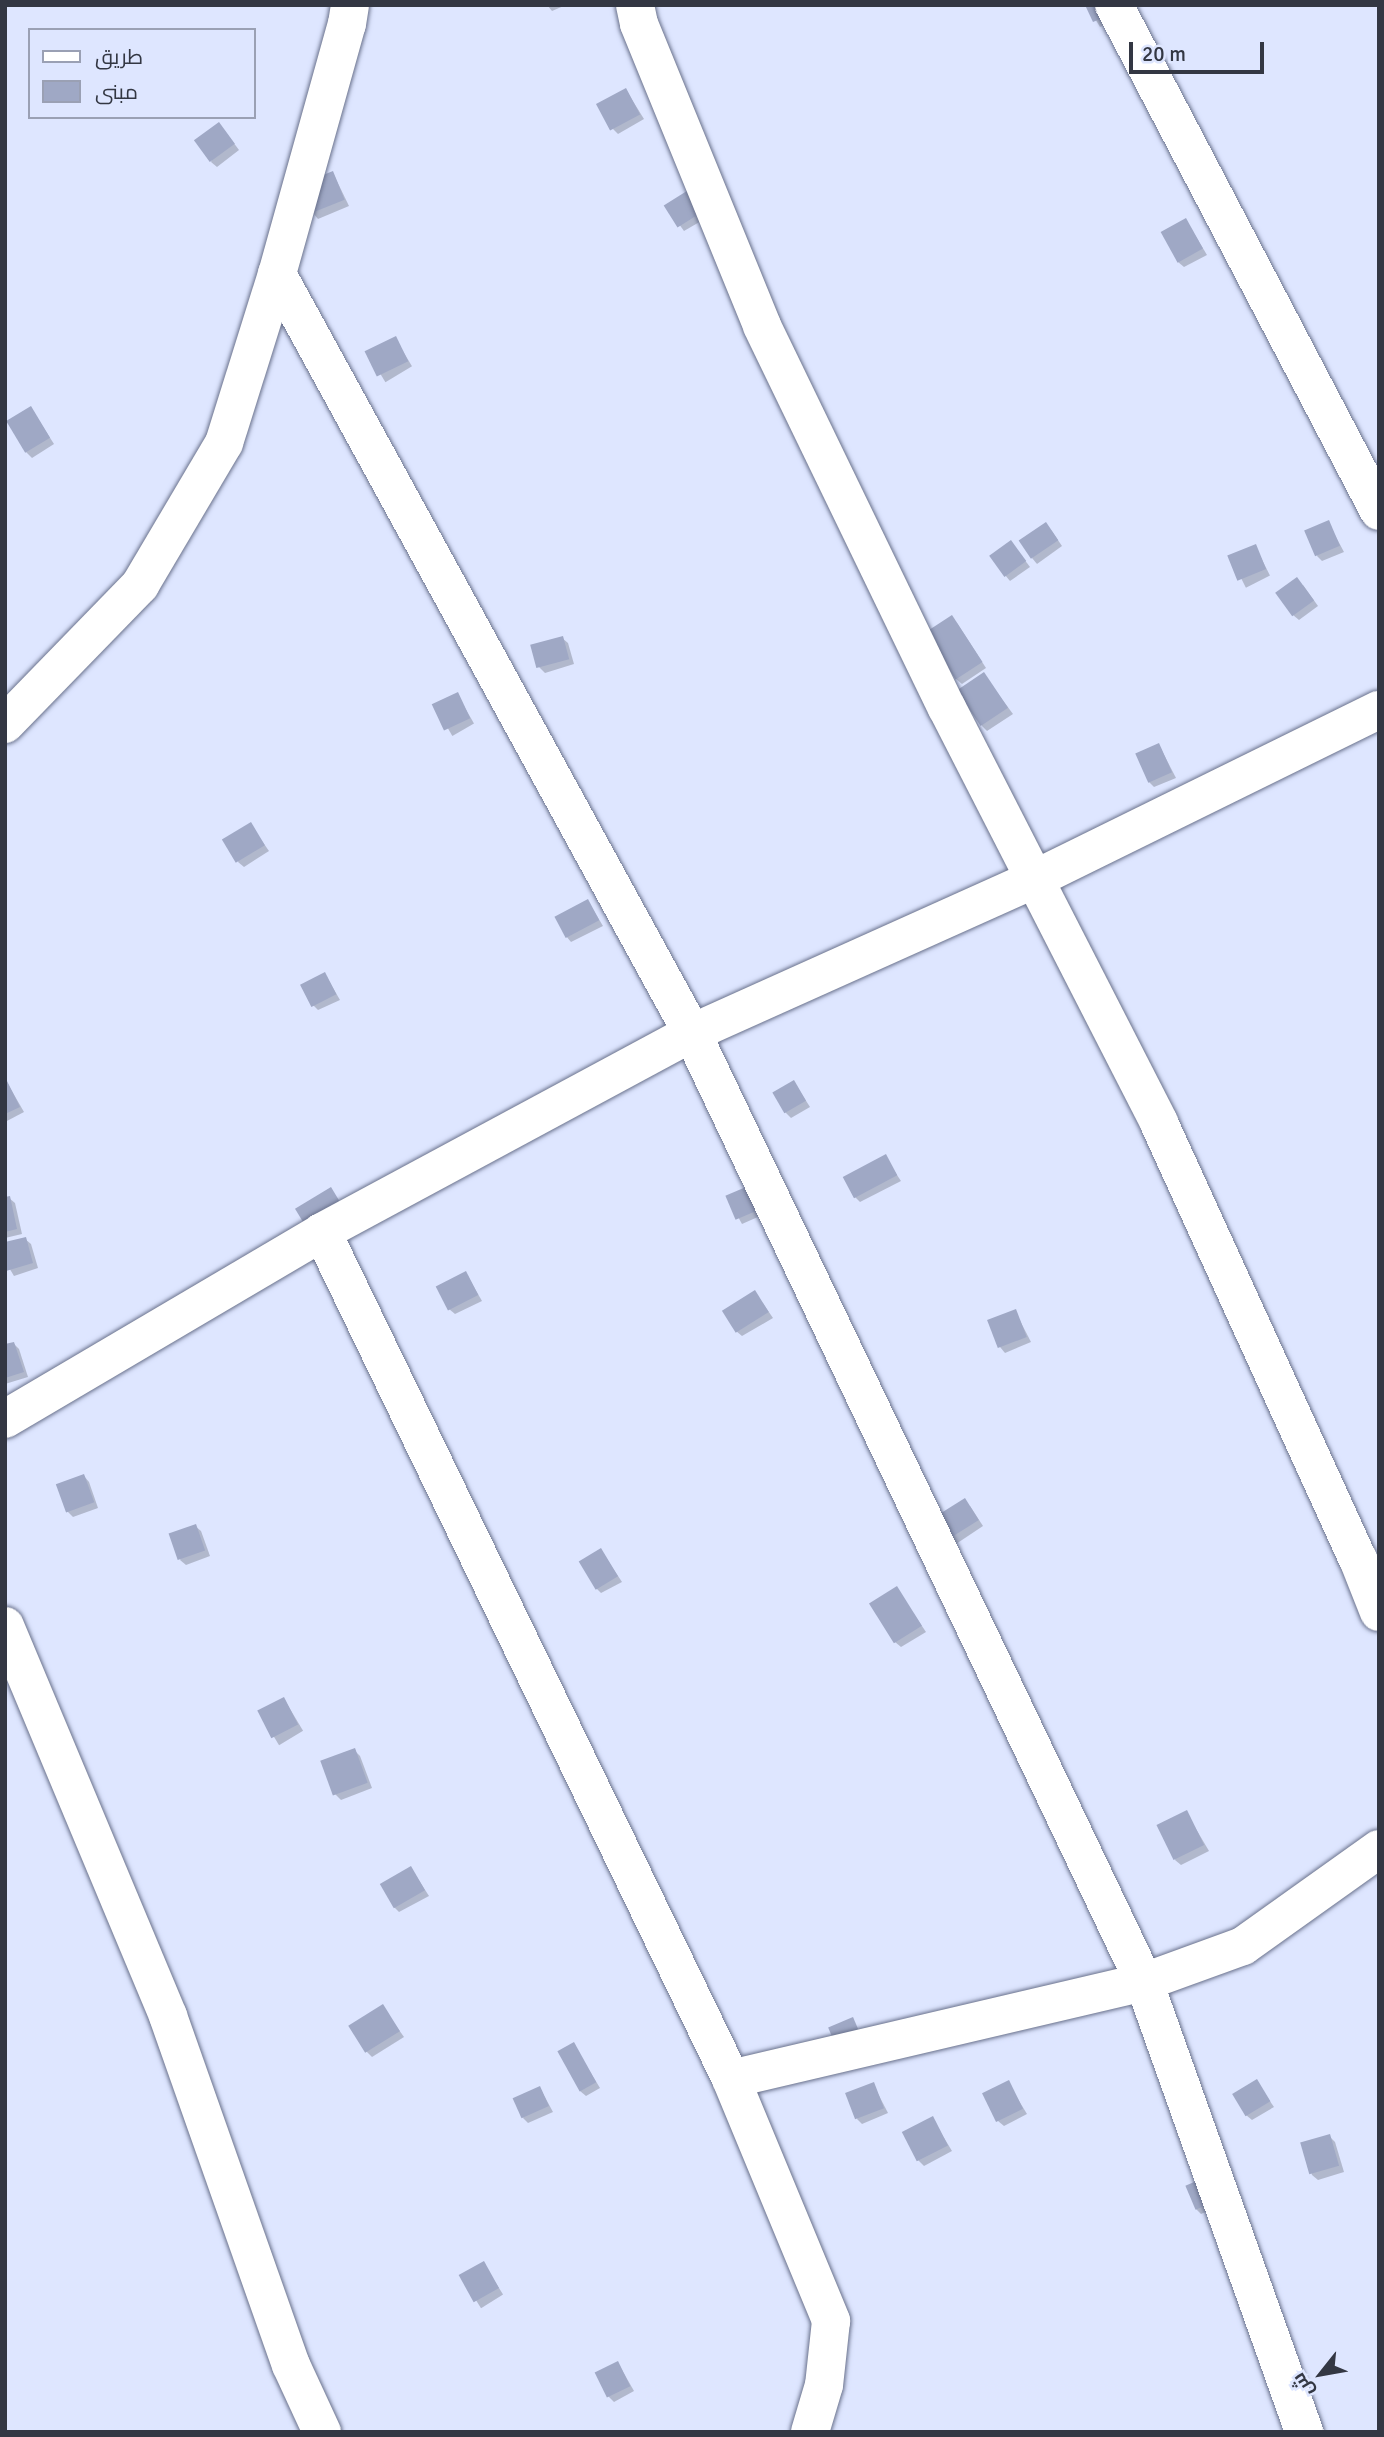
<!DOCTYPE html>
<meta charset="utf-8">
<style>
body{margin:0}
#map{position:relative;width:1384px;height:2437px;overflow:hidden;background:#dee6ff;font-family:Signika,Cairo,sans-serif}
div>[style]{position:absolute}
.shadow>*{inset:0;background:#0003;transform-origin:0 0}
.building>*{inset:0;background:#9fa8c5;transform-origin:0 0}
.roads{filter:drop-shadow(0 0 2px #69718c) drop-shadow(0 0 2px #69718c)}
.minor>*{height:38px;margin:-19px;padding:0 19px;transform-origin:19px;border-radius:19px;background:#fff}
span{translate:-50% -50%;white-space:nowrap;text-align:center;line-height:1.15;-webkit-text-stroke:7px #dee6ff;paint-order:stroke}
.frame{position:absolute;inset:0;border:7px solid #333743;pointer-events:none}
.legend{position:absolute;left:28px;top:28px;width:228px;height:91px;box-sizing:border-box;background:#dee6ff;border:2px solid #9aa0b4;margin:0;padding:9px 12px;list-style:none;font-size:21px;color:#333743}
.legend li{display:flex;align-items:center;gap:14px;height:35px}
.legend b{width:35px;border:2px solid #9aa0b4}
.north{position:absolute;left:1286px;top:2339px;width:70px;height:70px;-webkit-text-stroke:5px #dee6ff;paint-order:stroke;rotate:239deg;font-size:19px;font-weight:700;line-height:28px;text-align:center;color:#333743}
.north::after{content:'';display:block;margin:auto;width:24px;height:32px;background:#333743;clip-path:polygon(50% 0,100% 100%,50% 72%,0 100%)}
.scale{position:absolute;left:1129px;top:42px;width:135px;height:32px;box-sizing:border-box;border:4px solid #333743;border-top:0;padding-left:9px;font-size:21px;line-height:24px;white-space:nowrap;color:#333743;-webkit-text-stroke:5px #dee6ff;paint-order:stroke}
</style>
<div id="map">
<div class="shadow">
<i style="clip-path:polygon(547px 5px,566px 5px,552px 11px)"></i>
<i style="clip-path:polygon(1087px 5px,1127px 15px,1100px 27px)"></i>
<i style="clip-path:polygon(626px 90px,644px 119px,618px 134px,613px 129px)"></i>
<i style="clip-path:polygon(224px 130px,239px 150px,217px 167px,211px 162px)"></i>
<i style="clip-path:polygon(333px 173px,349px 206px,318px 219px,313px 213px)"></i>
<i style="clip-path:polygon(666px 206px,708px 217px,684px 231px)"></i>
<i style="clip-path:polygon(1186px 220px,1207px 255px,1184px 267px,1178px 262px)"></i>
<i style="left:395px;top:338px;width:33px;height:31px;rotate:59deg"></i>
<i style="clip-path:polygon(31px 408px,54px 444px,32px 458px,26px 452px)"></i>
<i style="clip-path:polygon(1328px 522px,1344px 552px,1322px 561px,1317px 556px)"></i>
<i style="clip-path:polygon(1051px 530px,1062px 546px,1037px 564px,1032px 558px)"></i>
<i style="clip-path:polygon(1011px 542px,1030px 567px,1010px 581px,1005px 575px)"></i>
<i style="left:1255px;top:546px;width:33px;height:27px;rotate:63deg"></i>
<i style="clip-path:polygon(1303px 585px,1318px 606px,1299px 620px,1293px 615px)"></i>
<i style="clip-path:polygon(957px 623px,986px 668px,962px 684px,956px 679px)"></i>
<i style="clip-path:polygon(562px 638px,568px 643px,574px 664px,545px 673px,539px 667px)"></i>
<i style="clip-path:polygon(984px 675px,1013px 714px,987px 731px,982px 726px)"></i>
<i style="left:457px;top:694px;width:34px;height:25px;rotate:60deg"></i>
<i style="clip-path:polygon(1159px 745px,1176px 778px,1154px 787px,1148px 781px)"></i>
<i style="clip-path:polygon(250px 824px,269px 851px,244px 867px,238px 862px)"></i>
<i style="clip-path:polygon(588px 901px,603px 926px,571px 942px,566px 936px)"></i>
<i style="clip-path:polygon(325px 974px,340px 1000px,318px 1010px,312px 1004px)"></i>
<i style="clip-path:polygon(5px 1079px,24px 1112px,5px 1122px)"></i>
<i style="clip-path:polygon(794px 1082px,810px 1107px,791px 1118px,785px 1112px)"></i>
<i style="clip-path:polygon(885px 1157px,901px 1181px,860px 1202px,855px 1197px)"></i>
<i style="clip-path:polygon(727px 1197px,767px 1213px,742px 1224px)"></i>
<i style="clip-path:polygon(9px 1198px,15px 1203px,22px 1234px,5px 1238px,5px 1199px)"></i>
<i style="clip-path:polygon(25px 1239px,31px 1244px,38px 1268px,14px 1276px,5px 1261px,5px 1244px)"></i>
<i style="clip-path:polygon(466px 1273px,482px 1301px,455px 1314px,449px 1309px)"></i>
<i style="clip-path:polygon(755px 1292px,773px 1318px,742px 1336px,736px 1331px)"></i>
<i style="clip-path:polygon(1015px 1311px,1031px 1342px,1005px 1353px,1000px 1347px)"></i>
<i style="clip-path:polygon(14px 1344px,19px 1349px,28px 1377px,5px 1384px,5px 1346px)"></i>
<i style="clip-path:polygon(84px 1476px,89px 1482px,98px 1508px,73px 1517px,67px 1511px)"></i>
<i style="clip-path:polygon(970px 1506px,983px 1526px,953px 1546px,948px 1540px)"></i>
<i style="clip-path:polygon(195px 1526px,201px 1531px,210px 1556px,186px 1565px,180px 1560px)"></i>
<i style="clip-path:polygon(601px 1550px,622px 1582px,601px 1593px,596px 1588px)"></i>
<i style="clip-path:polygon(897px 1589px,926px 1632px,901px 1647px,895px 1642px)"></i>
<i style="left:284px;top:1699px;width:37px;height:28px;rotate:59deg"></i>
<i style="clip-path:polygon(354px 1750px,360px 1756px,372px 1788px,341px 1800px,335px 1794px)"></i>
<i style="clip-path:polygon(1186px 1812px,1209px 1851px,1181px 1865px,1175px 1860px)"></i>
<i style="clip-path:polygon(411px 1868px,429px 1896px,399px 1912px,394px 1907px)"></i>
<i style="clip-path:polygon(382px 2006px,404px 2037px,372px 2057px,366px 2051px)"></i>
<i style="clip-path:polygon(573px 2044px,600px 2088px,586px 2096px,580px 2091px)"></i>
<i style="clip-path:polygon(1256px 2081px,1274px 2107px,1252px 2120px,1246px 2115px)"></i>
<i style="clip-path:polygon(1008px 2083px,1027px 2114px,1004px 2126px,998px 2121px)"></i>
<i style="clip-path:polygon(873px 2084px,888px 2113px,862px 2124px,857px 2119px)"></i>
<i style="clip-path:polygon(540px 2088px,553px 2112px,528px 2123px,523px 2118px)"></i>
<i style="clip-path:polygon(932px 2118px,952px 2151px,924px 2166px,918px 2160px)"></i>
<i style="clip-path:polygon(1329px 2136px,1335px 2142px,1344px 2172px,1318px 2180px,1312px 2175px,1303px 2145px)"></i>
<i style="clip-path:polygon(1218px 2182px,1227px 2203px,1201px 2214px,1196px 2209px)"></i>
<i style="left:484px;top:2264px;width:36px;height:26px;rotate:58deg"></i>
<i style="clip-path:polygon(618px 2363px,634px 2391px,614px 2402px,608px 2396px)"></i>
</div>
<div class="building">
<i style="clip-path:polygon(1085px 5px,1121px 5px,1123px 9px,1093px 22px)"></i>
<i style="left:626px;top:88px;width:30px;height:34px;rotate:62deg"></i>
<i style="left:219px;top:122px;width:27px;height:31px;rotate:54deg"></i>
<i style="left:333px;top:171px;width:31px;height:37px;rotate:68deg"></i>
<i style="left:690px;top:189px;width:26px;height:31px;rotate:58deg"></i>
<i style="left:1186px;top:218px;width:35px;height:29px;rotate:61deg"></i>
<i style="left:396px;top:336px;width:28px;height:35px;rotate:64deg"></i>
<i style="left:31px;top:406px;width:37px;height:29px;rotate:59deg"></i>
<i style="left:1329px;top:520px;width:28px;height:27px;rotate:67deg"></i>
<i style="left:1046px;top:522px;width:22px;height:33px;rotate:56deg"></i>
<i style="left:1011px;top:540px;width:26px;height:27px;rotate:54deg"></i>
<i style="left:1256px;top:544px;width:27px;height:31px;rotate:68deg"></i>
<i style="left:1297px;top:577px;width:29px;height:27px;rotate:54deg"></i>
<i style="left:952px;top:615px;width:56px;height:32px;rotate:57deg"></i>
<i style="left:563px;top:636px;width:24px;height:34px;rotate:75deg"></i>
<i style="left:984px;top:672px;width:43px;height:33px;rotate:56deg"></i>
<i style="left:458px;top:692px;width:29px;height:29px;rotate:65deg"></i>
<i style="left:1159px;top:743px;width:32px;height:26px;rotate:66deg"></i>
<i style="left:251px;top:822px;width:27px;height:34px;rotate:59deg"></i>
<i style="left:588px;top:899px;width:24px;height:38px;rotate:62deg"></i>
<i style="left:325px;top:972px;width:25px;height:28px;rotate:63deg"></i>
<i style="clip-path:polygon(5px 1077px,20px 1107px,5px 1114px)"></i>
<i style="left:794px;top:1080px;width:24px;height:25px;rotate:60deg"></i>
<i style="left:886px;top:1154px;width:24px;height:49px;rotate:62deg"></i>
<i style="left:753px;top:1184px;width:26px;height:30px;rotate:67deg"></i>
<i style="left:331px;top:1187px;width:23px;height:42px;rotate:59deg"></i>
<i style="clip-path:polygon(10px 1196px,17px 1229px,5px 1232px,5px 1197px)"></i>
<i style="clip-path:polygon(26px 1237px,33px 1263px,6px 1271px,5px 1242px)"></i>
<i style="left:466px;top:1271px;width:27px;height:34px;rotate:63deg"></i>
<i style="left:755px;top:1290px;width:26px;height:39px;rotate:58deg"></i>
<i style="left:1016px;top:1309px;width:30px;height:31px;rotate:69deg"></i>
<i style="clip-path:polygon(14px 1342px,24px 1372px,5px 1378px,5px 1344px)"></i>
<i style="left:84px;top:1474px;width:30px;height:30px;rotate:70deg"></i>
<i style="left:965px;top:1498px;width:26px;height:38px;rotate:58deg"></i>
<i style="left:196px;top:1524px;width:28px;height:29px;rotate:71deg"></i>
<i style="left:601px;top:1548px;width:33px;height:26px;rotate:59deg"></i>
<i style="left:897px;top:1586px;width:47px;height:33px;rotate:58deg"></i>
<i style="left:284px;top:1697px;width:31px;height:30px;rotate:63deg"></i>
<i style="left:355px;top:1748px;width:37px;height:37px;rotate:70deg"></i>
<i style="left:1187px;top:1810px;width:39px;height:34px;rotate:64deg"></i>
<i style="left:411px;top:1866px;width:28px;height:36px;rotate:60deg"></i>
<i style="left:383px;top:2004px;width:32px;height:41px;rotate:58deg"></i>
<i style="left:853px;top:2017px;width:30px;height:27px;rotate:67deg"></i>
<i style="left:574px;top:2042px;width:46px;height:19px;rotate:61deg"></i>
<i style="left:1257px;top:2079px;width:26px;height:29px;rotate:59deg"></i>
<i style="left:1009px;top:2080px;width:32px;height:30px;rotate:64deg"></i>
<i style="left:874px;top:2082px;width:28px;height:31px;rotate:69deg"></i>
<i style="left:540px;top:2086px;width:22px;height:30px;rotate:66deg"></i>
<i style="left:933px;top:2116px;width:33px;height:35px;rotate:63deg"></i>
<i style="left:1330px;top:2134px;width:33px;height:31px;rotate:74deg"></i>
<i style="left:1213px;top:2174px;width:26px;height:30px;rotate:67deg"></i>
<i style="left:484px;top:2261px;width:31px;height:29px;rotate:61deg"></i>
<i style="left:618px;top:2361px;width:28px;height:26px;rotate:64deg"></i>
</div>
<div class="roads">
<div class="minor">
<i style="left:635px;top:5px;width:19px;rotate:78deg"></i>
<i style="left:639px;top:24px;width:326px;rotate:67.8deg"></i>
<i style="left:762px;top:326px;width:424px;rotate:64.2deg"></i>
<i style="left:947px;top:708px;width:466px;rotate:62.9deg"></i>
<i style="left:1159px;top:1123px;width:479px;rotate:65.5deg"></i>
<i style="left:1358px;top:1559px;width:57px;rotate:68.4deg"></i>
<i style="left:1114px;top:5px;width:571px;rotate:62.36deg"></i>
<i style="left:277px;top:274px;width:865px;rotate:61.33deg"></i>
<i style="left:692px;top:1033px;width:1051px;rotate:64.53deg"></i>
<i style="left:1144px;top:1982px;width:478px;rotate:70.4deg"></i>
<i style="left:5px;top:724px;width:194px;rotate:-45.8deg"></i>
<i style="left:140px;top:585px;width:165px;rotate:-59.4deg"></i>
<i style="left:224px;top:443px;width:177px;rotate:-72.6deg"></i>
<i style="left:277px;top:274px;width:260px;rotate:-74.4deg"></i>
<i style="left:347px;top:24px;width:19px;rotate:-81deg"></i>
<i style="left:322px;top:1232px;width:941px;rotate:64.22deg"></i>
<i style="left:731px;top:2079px;width:262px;rotate:67.5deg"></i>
<i style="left:831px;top:2321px;width:64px;rotate:96.2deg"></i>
<i style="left:824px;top:2385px;width:49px;rotate:106.6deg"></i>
<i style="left:5px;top:1419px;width:368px;rotate:-30.5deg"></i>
<i style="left:322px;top:1232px;width:420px;rotate:-28.3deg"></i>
<i style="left:692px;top:1033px;width:376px;rotate:-24.2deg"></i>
<i style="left:1035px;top:879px;width:383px;rotate:-26.2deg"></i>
<i style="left:5px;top:1626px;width:423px;rotate:67.3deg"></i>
<i style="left:168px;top:2016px;width:370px;rotate:70.6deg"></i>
<i style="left:291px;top:2365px;width:74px;rotate:65.2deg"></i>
<i style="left:731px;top:2079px;width:424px;rotate:-13.2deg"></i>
<i style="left:1144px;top:1982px;width:105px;rotate:-20deg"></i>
<i style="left:1243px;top:1946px;width:167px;rotate:-35.5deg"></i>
</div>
</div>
<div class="frame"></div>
<ul class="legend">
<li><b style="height:9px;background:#fff"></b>طريق</li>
<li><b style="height:19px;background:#9fa8c5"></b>مبنى</li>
</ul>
<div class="north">ش</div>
<div class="scale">20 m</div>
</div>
